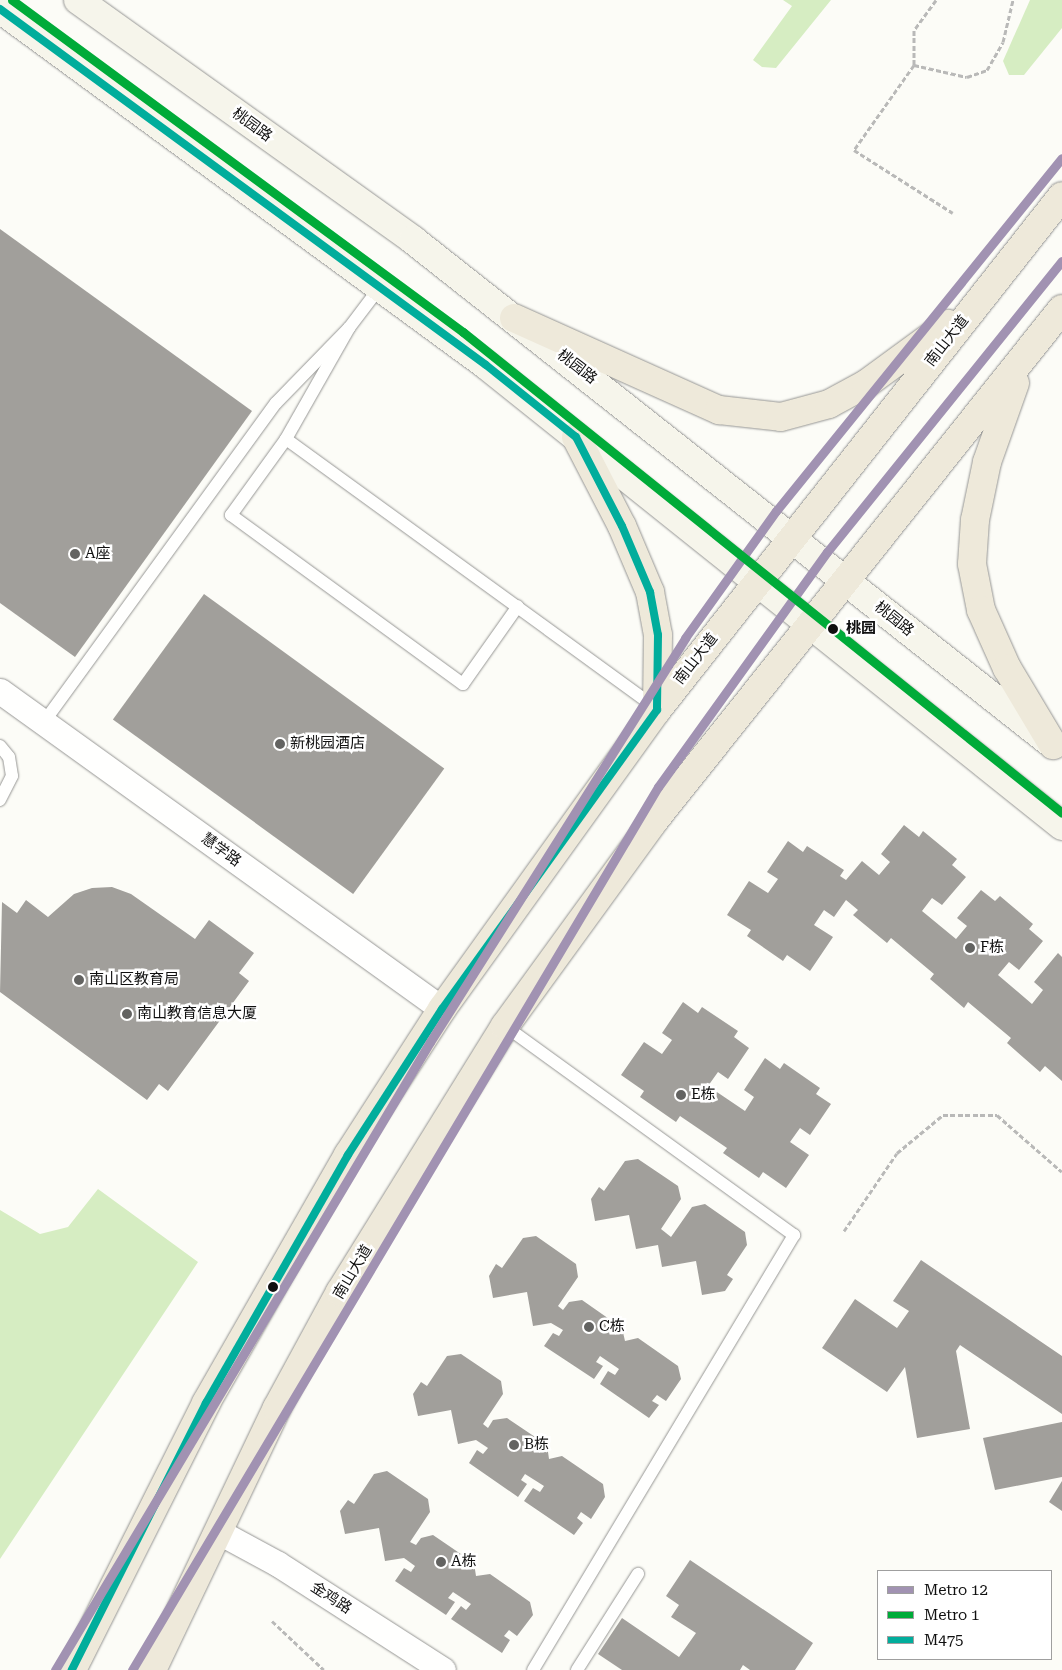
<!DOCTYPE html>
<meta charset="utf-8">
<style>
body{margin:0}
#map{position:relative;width:1062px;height:1670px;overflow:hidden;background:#fcfcf7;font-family:"Roboto Serif","Noto Sans SC",serif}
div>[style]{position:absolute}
.forest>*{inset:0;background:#d6edc2}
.building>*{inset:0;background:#a19f9b;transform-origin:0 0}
.path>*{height:3px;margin-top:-1.5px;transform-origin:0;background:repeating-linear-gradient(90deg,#b9b9b8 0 5px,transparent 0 7.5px)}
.roads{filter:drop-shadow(0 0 1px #969694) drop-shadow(0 0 1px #969694)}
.service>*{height:12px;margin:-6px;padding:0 6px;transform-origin:6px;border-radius:6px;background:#fffffe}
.minor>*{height:25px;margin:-12.5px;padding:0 12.5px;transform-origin:12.5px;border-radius:12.5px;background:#fffffe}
.secondary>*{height:28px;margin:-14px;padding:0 14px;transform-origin:14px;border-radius:14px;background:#f6f5eb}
.primary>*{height:28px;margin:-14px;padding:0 14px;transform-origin:14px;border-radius:14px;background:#eee9da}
.bus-1>*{height:8px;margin:-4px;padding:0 4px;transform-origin:4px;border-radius:4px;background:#01ad9c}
.metro-1>*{height:9px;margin:-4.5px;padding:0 4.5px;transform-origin:4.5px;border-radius:4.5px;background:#a192b2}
.metro-2>*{height:9px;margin:-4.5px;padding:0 4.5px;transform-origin:4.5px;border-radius:4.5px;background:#00ab39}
.dots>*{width:14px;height:14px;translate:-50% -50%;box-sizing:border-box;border:2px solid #fff;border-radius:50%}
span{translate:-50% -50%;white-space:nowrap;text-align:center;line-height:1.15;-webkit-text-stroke:5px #fff;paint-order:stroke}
.street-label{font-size:15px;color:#101010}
.poi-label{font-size:15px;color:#101010}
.left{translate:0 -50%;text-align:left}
.stop-label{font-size:15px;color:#101010;font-weight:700}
.legend{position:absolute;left:877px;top:1570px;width:175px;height:90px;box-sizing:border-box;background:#fff;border:1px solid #9f9f9f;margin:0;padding:6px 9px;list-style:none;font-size:15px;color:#101010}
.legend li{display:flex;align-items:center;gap:10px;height:25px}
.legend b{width:25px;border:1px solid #9f9f9f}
</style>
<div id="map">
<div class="forest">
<i style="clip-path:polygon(783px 0,831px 0,776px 68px,762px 67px,753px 60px,792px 6px)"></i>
<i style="clip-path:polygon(1030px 0,1062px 0,1062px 28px,1024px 75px,1009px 75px,1003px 61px)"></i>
<i style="clip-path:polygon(98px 1189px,198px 1262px,0 1559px,0 1210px,40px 1234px,68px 1227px)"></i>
</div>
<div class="building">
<i style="clip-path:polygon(0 229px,252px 411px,75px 657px,0 603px)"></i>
<i style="left:204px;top:594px;width:297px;height:155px;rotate:36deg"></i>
<i style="clip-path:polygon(904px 825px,919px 837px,923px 831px,957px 859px,952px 865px,966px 877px,942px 905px,932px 898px,922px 911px,956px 939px,967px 926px,957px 918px,981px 890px,995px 901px,1000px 896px,1033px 924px,1029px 929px,1043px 941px,1019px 970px,1009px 962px,998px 975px,1032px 1004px,1043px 990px,1034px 982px,1058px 953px,1062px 957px,1062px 1081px,1045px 1066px,1040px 1072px,1007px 1043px,1011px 1038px,968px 1002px,964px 1008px,930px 979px,934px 974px,891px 938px,887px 943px,853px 915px,858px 910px,846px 900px,834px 917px,824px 910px,814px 925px,833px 937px,810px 971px,787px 955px,783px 961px,747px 936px,751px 930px,727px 915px,749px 881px,768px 893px,778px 879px,767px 872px,788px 841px,803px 852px,807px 846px,844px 870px,840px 876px,846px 880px,862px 861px,879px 875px,890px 862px,881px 854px)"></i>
<i style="clip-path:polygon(112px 887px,131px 894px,195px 939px,209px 920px,254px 953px,239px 973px,249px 981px,168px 1091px,159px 1084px,147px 1100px,0 992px,2px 902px,17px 913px,26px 900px,48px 917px,74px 894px,92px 888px)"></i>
<i style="clip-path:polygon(683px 1002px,698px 1013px,702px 1007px,738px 1031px,734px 1037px,749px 1048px,728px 1079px,718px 1072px,708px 1086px,745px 1111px,754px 1097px,744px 1090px,765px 1058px,780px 1069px,784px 1063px,820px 1088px,816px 1094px,831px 1104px,810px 1135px,800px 1128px,790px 1142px,809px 1155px,786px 1188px,763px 1172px,759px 1178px,723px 1153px,727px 1148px,680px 1116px,676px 1122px,640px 1097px,644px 1091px,621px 1075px,644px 1042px,662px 1054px,672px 1040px,662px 1033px)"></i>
<i style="clip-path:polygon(638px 1159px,678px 1186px,681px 1199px,661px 1229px,671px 1237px,692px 1207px,705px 1204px,745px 1232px,747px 1245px,727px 1275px,733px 1279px,725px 1291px,702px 1295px,696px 1261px,662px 1267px,658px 1245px,636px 1249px,629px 1215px,595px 1221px,591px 1199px,599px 1187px,604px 1191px,625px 1161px)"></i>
<i style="clip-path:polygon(536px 1236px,576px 1264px,578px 1277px,558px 1306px,563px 1310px,569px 1302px,582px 1300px,622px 1328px,625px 1341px,638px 1338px,678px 1366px,681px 1379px,666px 1401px,657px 1395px,652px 1401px,659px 1405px,649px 1418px,600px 1384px,608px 1371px,615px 1375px,619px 1369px,600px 1356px,596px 1362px,603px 1366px,594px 1379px,544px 1346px,553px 1333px,559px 1336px,563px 1330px,551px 1323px,533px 1326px,527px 1292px,493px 1298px,489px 1276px,496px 1264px,502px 1268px,523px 1238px)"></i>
<i style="clip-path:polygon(921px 1260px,1062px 1356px,1062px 1414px,960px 1345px,956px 1351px,970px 1429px,917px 1438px,905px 1367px,887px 1392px,822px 1348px,855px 1299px,897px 1328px,909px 1311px,893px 1301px)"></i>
<i style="clip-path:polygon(461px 1354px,501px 1381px,503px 1394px,483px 1424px,488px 1428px,493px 1420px,507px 1418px,547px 1445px,549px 1459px,562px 1456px,603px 1484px,605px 1497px,591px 1519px,581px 1512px,577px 1518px,583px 1523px,574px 1535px,524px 1501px,533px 1488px,540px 1492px,544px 1486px,525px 1474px,521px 1480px,527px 1484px,518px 1497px,469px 1463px,477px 1450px,483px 1454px,488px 1448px,476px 1440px,458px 1444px,451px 1410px,418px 1416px,413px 1394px,421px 1382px,427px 1386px,447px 1356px)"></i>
<i style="clip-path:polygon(1062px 1422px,1062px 1477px,995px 1490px,983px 1438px)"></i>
<i style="clip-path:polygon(387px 1471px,428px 1499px,430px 1512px,410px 1542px,416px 1545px,421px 1538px,433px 1535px,474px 1563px,476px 1576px,490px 1574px,530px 1602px,533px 1615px,517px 1636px,509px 1630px,504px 1636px,510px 1640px,502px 1653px,451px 1619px,461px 1606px,466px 1610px,471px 1604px,453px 1592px,448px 1598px,455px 1602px,446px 1615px,395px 1581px,404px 1568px,411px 1572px,415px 1566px,404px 1558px,385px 1561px,379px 1528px,345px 1534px,340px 1511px,348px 1500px,354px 1504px,374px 1474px)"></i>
<i style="clip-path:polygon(1062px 1481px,1062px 1511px,1049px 1502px)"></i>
<i style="clip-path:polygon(690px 1560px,813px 1643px,795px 1670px,750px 1670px,743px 1665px,740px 1670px,622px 1670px,598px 1654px,622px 1618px,679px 1657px,696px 1633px,671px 1617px,679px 1605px,666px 1596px)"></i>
</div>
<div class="path">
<i style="left:936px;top:0;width:37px;rotate:126deg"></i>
<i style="left:914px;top:30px;width:35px;rotate:90deg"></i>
<i style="left:914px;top:65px;width:104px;rotate:125.2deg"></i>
<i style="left:854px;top:150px;width:117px;rotate:32.5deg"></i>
<i style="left:914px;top:65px;width:54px;rotate:12.8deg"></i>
<i style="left:967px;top:77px;width:21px;rotate:-19deg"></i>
<i style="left:987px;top:70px;width:32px;rotate:-60deg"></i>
<i style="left:1003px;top:42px;width:43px;rotate:-76.6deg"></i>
<i style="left:844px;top:1231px;width:94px;rotate:-55.8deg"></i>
<i style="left:897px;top:1153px;width:60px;rotate:-39.6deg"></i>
<i style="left:943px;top:1115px;width:54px"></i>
<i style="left:997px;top:1115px;width:86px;rotate:41.2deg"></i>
<i style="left:272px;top:1621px;width:71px;rotate:43.3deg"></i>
</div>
<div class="roads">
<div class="service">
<i style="left:349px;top:328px;width:128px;rotate:119.6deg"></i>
<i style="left:286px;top:439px;width:459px;rotate:36deg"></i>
<i style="left:286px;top:439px;width:94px;rotate:125.9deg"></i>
<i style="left:231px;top:515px;width:287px;rotate:36.1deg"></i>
<i style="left:463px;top:684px;width:95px;rotate:-54.8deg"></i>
<i style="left:44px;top:722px;width:394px;rotate:-54deg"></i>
<i style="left:276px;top:403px;width:105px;rotate:-45.8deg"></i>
<i style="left:349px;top:328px;width:51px;rotate:-52.9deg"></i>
<i style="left:0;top:746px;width:14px;rotate:51deg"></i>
<i style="left:9px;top:757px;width:19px;rotate:81deg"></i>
<i style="left:12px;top:776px;width:27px;rotate:117deg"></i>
<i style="left:505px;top:1026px;width:357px;rotate:35.9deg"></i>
<i style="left:794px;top:1235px;width:507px;rotate:120.96deg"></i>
<i style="left:577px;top:1670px;width:114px;rotate:-57.6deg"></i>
</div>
<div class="minor">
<i style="left:0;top:691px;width:545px;rotate:35.73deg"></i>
<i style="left:217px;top:1531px;width:69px;rotate:28.4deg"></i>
<i style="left:278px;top:1564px;width:196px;rotate:32.7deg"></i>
</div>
<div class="secondary">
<i style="left:78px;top:0;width:412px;rotate:35.6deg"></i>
<i style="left:413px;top:240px;width:814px;rotate:38.26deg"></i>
<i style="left:0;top:9px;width:602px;rotate:36.22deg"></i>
<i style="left:486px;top:365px;width:738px;rotate:38.67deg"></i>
</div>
<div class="primary">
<i style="left:514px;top:318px;width:225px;rotate:24.2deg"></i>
<i style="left:719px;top:410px;width:62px;rotate:6.4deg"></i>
<i style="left:781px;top:417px;width:50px;rotate:-15.2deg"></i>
<i style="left:829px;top:404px;width:42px;rotate:-28.4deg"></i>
<i style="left:866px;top:384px;width:102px;rotate:-36.2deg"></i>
<i style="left:1015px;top:383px;width:84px;rotate:109.5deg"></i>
<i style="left:987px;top:462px;width:59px;rotate:101.7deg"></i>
<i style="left:975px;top:520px;width:44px;rotate:93.9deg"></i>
<i style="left:972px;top:564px;width:47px;rotate:78.9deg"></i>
<i style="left:981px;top:610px;width:64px;rotate:65.9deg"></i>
<i style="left:1007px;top:668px;width:90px;rotate:59.1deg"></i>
<i style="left:576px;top:437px;width:100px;rotate:62.7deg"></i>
<i style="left:622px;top:526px;width:72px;rotate:67deg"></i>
<i style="left:650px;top:592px;width:44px;rotate:79.5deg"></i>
<i style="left:658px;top:635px;width:75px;rotate:90.8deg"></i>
<i style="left:72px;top:1670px;width:299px;rotate:-63.3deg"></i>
<i style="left:206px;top:1403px;width:286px;rotate:-60.2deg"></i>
<i style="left:348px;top:1155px;width:174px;rotate:-57.2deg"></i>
<i style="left:442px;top:1009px;width:368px;rotate:-54.3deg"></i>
<i style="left:657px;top:710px;width:654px;rotate:-51.76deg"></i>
<i style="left:152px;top:1670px;width:290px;rotate:-64.5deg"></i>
<i style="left:277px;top:1408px;width:132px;rotate:-61.5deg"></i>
<i style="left:340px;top:1292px;width:313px;rotate:-58.2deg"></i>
<i style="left:505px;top:1026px;width:252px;rotate:-54deg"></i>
<i style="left:653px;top:822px;width:656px;rotate:-51.44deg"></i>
</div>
</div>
<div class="bus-1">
<i style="left:0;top:9px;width:602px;rotate:36.22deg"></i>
<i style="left:486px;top:365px;width:115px;rotate:38.7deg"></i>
<i style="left:576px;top:437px;width:100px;rotate:62.7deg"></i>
<i style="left:622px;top:526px;width:72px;rotate:67deg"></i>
<i style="left:650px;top:592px;width:44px;rotate:79.5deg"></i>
<i style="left:658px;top:635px;width:75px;rotate:90.8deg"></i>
<i style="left:657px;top:710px;width:368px;rotate:125.7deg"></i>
<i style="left:442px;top:1009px;width:174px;rotate:122.8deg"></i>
<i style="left:348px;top:1155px;width:286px;rotate:119.8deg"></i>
<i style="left:206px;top:1403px;width:299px;rotate:116.7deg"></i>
</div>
<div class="metro-1">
<i style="left:55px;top:1670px;width:731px;rotate:-59.16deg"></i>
<i style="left:430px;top:1042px;width:478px;rotate:-57.7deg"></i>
<i style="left:685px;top:638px;width:156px;rotate:-54.4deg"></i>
<i style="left:776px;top:511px;width:454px;rotate:-51deg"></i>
<i style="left:132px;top:1670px;width:1028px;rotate:-59.22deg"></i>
<i style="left:658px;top:787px;width:289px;rotate:-54.3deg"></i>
<i style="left:827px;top:552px;width:374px;rotate:-51.1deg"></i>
</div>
<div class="metro-2">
<i style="left:12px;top:0;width:560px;rotate:36.36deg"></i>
<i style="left:463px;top:332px;width:768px;rotate:38.76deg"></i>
</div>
<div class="dots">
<i style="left:75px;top:554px;background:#636361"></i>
<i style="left:833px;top:629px;background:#101010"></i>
<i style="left:280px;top:744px;background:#636361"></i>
<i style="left:970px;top:948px;background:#636361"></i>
<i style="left:79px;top:980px;background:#636361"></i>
<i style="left:127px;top:1014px;background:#636361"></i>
<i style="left:681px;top:1095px;background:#636361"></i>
<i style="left:273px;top:1287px;background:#101010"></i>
<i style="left:589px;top:1327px;background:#636361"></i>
<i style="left:514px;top:1445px;background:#636361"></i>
<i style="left:441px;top:1562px;background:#636361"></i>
</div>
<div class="street-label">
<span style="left:252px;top:125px;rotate:36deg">桃园路</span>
<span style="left:947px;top:341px;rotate:-52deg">南山大道</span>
<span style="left:577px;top:367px;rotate:38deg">桃园路</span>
<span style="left:894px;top:619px;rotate:39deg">桃园路</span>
<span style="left:696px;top:659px;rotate:-52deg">南山大道</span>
<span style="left:221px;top:850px;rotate:36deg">慧学路</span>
<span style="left:353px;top:1272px;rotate:-59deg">南山大道</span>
<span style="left:331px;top:1598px;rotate:33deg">金鸡路</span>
</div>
<div class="poi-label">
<span class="left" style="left:85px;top:554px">A座</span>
<span class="left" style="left:290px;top:744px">新桃园酒店</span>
<span class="left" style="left:980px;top:948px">F栋</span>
<span class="left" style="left:89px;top:980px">南山区教育局</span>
<span class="left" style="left:137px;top:1014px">南山教育信息大厦</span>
<span class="left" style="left:691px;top:1095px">E栋</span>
<span class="left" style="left:599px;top:1327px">C栋</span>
<span class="left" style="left:524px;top:1445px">B栋</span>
<span class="left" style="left:451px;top:1562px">A栋</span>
</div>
<div class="stop-label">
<span class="left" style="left:846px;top:629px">桃园</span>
</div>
<ul class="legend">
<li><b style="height:6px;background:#a192b2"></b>Metro 12</li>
<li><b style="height:6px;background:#00ab39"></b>Metro 1</li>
<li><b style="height:6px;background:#01ad9c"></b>M475</li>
</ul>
</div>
